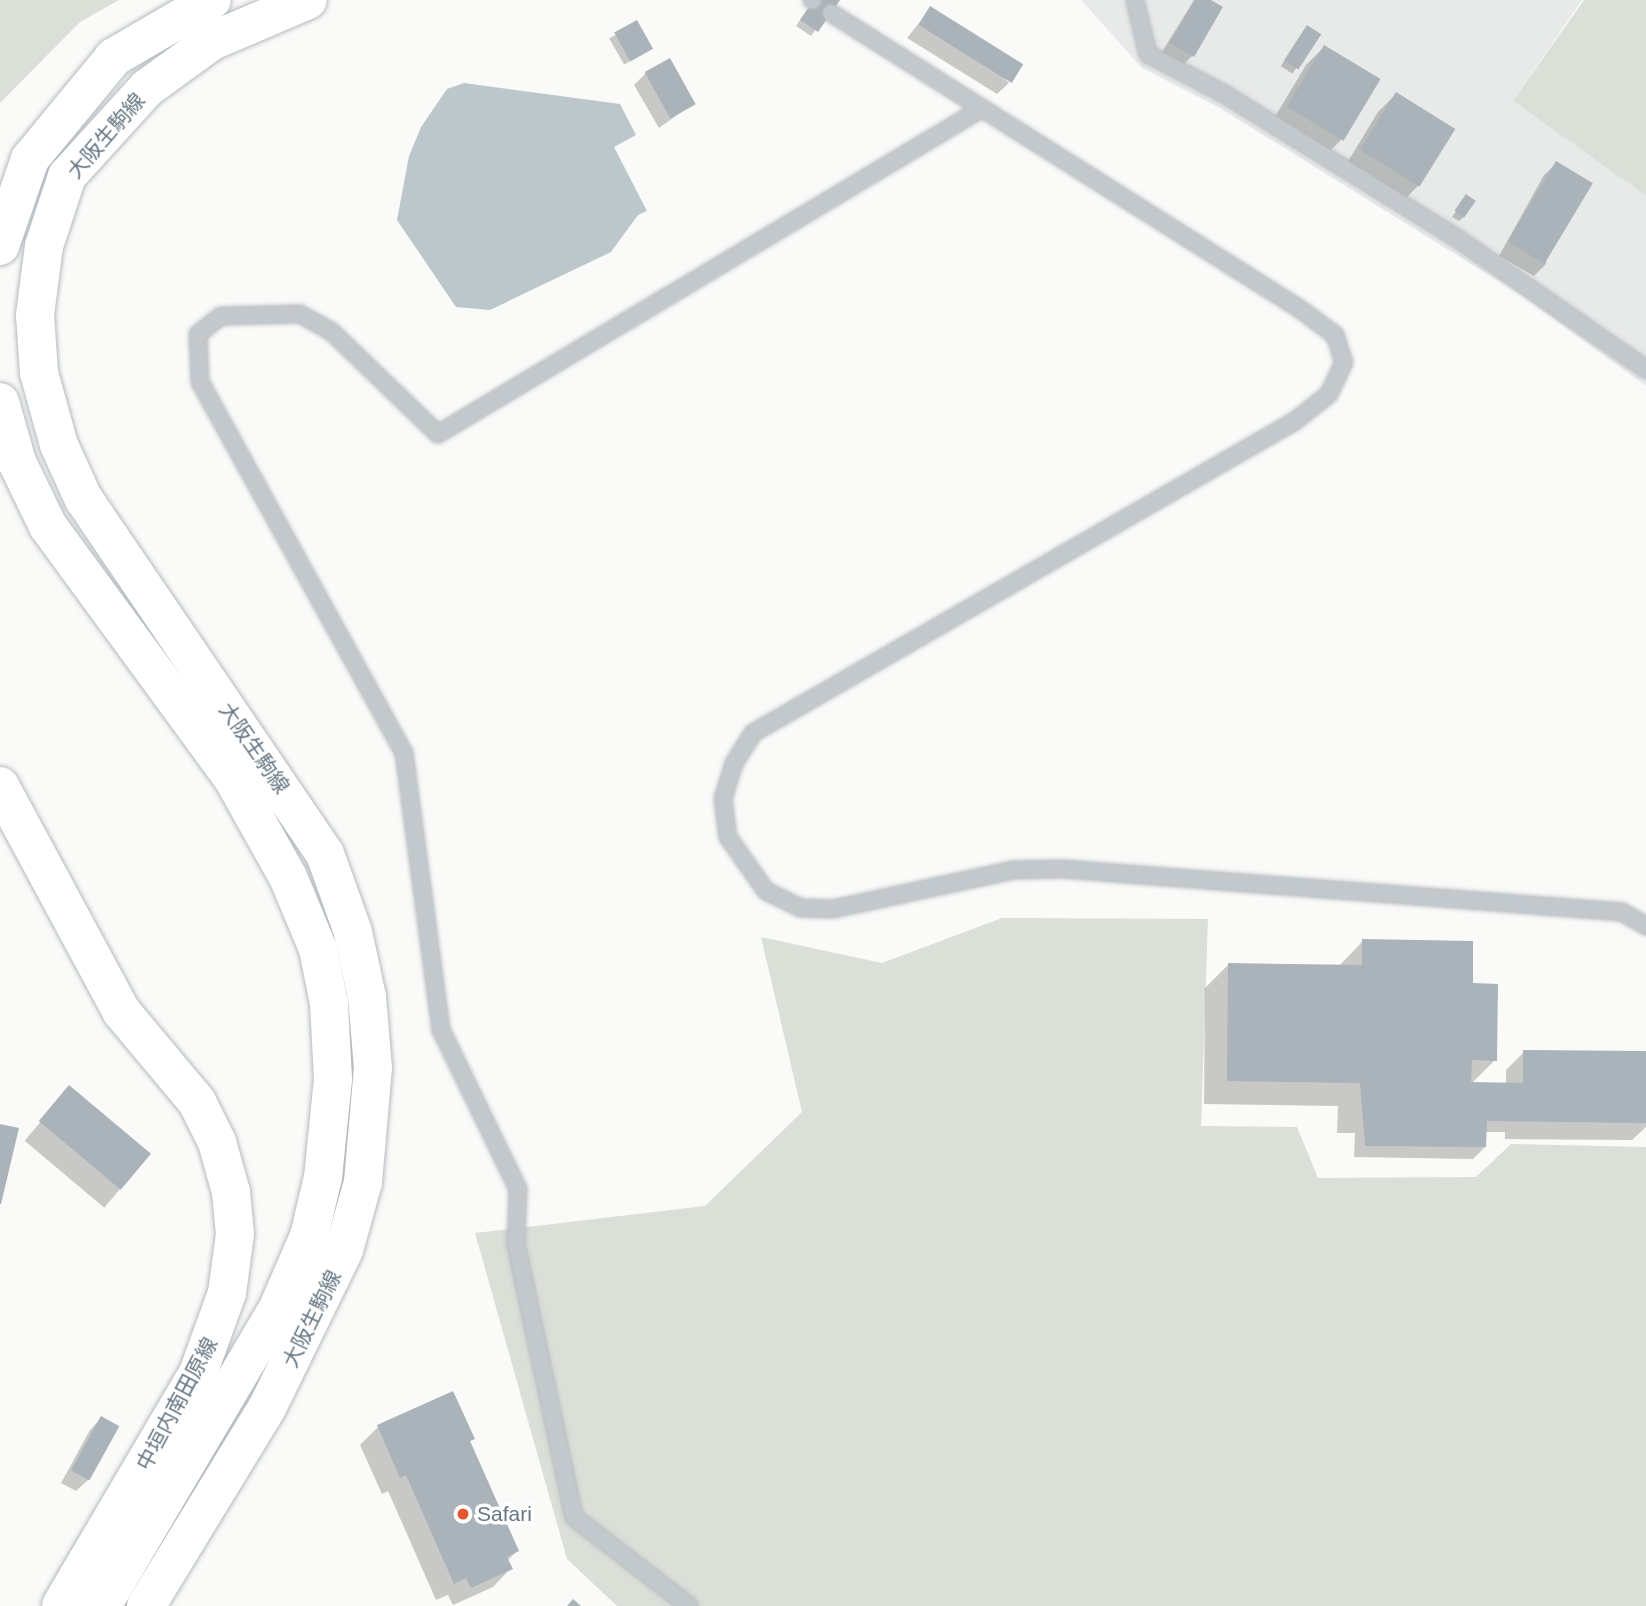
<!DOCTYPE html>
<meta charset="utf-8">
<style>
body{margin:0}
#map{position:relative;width:1646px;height:1606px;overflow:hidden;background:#fafaf8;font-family:Helvetica,"Noto Sans JP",sans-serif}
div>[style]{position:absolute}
.built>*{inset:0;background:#e8e9e9}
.green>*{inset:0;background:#dadfd7}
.water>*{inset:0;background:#bbc7cb}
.shadow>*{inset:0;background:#0003;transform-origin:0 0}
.building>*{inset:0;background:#aab3b9;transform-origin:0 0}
.roads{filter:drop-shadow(0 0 2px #b3babf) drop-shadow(0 0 2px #b3babf)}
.lane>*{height:16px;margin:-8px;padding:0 8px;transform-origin:8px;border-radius:8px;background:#c3c8cc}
.secondary>*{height:38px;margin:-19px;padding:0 19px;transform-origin:19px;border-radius:19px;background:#fff}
.primary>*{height:38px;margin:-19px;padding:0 19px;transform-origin:19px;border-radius:19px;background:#fff}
.dots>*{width:19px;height:19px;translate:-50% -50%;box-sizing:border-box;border:4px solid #fff;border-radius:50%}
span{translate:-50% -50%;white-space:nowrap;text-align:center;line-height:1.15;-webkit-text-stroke:7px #fff;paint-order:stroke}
.street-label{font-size:21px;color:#657683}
.poi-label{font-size:21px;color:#657683}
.left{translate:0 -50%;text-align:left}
</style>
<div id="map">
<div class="built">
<i style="clip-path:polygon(1081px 0,1582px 0,1513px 101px,1646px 196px,1646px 386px,1521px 295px,1218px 107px,1142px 68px)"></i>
</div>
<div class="green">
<i style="clip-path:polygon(0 0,119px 0,80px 22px,0 103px)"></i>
<i style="clip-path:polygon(1584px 0,1646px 0,1646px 196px,1513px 101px)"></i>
<i style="clip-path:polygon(1002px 918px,1208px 919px,1201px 1126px,1297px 1127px,1318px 1178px,1476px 1177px,1511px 1144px,1646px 1147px,1646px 1606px,617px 1606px,567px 1559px,475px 1233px,705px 1206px,802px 1112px,761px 937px,882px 963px)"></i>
</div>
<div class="water">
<i style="clip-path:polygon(464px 83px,620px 104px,636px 135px,614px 147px,647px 211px,638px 215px,611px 252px,490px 310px,456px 307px,397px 220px,409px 156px,421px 127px,447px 89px)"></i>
</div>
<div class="shadow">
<i style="clip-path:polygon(814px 0,837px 0,811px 36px,796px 26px)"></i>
<i style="clip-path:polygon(1194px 0,1208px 0,1192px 56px,1181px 67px,1160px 55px)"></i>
<i style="clip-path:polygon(931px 8px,1009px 83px,997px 94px,907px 38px)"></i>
<i style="left:636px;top:23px;width:30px;height:31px;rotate:60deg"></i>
<i style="left:1307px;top:27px;width:14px;height:47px;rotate:34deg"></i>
<i style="clip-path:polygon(1324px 47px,1341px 140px,1323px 158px,1270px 125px,1306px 65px)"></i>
<i style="clip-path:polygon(646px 73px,694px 103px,659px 128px,634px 85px)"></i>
<i style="clip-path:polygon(1396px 94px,1418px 186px,1400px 204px,1344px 168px,1378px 112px)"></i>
<i style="clip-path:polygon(1556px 164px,1546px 264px,1534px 276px,1499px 256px,1544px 175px)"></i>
<i style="clip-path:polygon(1466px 196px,1465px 216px,1459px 221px,1452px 217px)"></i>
<i style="clip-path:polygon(1363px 941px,1471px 985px,1495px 1060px,1471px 1084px,1506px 1084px,1506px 1070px,1524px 1052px,1646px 1053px,1646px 1127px,1632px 1140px,1505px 1139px,1505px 1132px,1485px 1132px,1485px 1147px,1473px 1159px,1354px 1157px,1355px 1133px,1337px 1133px,1338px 1106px,1204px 1104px,1205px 988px,1228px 965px,1339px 966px)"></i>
<i style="left:69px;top:1088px;width:104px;height:69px;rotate:40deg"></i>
<i style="clip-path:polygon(453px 1393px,472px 1439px,468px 1443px,517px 1551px,507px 1561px,510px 1569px,493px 1587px,453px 1605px,448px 1595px,436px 1600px,388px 1491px,382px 1494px,360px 1445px,378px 1427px)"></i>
<i style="clip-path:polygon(101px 1418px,88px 1480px,76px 1491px,61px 1483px,90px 1430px)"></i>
</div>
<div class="building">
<i style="clip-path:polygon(814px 0,840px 0,818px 32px,800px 20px)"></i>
<i style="clip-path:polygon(1195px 0,1211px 0,1223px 7px,1194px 57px,1170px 43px)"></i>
<i style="left:930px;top:6px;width:110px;height:22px;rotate:32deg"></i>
<i style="left:637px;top:20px;width:33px;height:26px;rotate:61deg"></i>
<i style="left:1307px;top:25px;width:17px;height:42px;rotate:33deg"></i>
<i style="left:1324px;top:45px;width:66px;height:72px;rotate:31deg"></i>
<i style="left:670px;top:58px;width:53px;height:29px;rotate:61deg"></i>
<i style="left:1396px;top:92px;width:70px;height:68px;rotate:32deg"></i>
<i style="left:1556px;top:161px;width:43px;height:94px;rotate:31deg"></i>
<i style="left:1466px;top:194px;width:12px;height:20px;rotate:35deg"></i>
<i style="clip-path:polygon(1362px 939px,1473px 941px,1473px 983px,1498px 984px,1497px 1061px,1472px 1060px,1471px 1082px,1523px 1083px,1523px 1050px,1646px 1051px,1646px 1123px,1487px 1121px,1486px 1147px,1365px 1146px,1360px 1083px,1227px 1081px,1228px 963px,1362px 965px)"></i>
<i style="left:69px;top:1085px;width:107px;height:47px;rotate:40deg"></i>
<i style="clip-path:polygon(0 1124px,19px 1128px,1px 1204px,0 1204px)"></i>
<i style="clip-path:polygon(453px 1391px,475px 1439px,470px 1441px,519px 1551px,507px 1557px,513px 1569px,471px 1588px,466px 1578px,454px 1584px,406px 1475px,400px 1478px,377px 1425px)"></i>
<i style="left:101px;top:1416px;width:21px;height:62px;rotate:29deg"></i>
<i style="clip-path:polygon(573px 1599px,581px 1606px,567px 1606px)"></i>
</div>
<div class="roads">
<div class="lane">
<i style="left:812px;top:0;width:1px;rotate:45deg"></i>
<i style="left:1135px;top:0;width:56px;rotate:76.5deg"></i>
<i style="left:1148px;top:54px;width:88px;rotate:27.7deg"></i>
<i style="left:1226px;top:95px;width:273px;rotate:31.8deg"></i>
<i style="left:1458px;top:239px;width:229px;rotate:34.7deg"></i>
<i style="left:831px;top:13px;width:555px;rotate:32.26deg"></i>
<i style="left:1300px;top:309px;width:44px;rotate:36.6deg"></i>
<i style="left:1335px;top:335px;width:28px;rotate:72deg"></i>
<i style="left:1344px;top:362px;width:35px;rotate:115deg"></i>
<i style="left:1329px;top:394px;width:43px;rotate:141.5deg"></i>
<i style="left:1295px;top:421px;width:625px;rotate:150.07deg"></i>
<i style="left:753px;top:733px;width:36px;rotate:122deg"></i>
<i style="left:734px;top:763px;width:37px;rotate:107deg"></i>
<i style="left:723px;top:798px;width:39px;rotate:83deg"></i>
<i style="left:728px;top:837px;width:66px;rotate:54.9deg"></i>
<i style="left:766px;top:891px;width:39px;rotate:26deg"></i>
<i style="left:801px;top:908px;width:32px;rotate:2deg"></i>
<i style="left:833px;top:909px;width:184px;rotate:-12.2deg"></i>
<i style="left:1013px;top:870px;width:50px;rotate:-1.1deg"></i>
<i style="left:1063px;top:869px;width:561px;rotate:4.4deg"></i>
<i style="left:1622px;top:912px;width:28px;rotate:30deg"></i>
<i style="left:689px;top:1606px;width:145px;rotate:-142.3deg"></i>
<i style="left:574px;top:1517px;width:280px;rotate:-102deg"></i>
<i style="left:516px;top:1243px;width:54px;rotate:-87.9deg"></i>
<i style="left:518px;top:1189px;width:177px;rotate:-115.8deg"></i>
<i style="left:441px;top:1030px;width:279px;rotate:-97.6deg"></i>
<i style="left:404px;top:753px;width:423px;rotate:-118.8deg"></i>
<i style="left:200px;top:382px;width:48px;rotate:-92.4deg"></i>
<i style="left:198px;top:334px;width:29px;rotate:-38deg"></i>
<i style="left:221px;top:316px;width:79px;rotate:-1.5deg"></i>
<i style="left:300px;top:314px;width:37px;rotate:29deg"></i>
<i style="left:332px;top:332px;width:147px;rotate:43.9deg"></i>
<i style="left:438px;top:434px;width:633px;rotate:-30.9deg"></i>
</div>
<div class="secondary">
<i style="left:0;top:786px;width:255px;rotate:61.7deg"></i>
<i style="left:121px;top:1011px;width:119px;rotate:50.1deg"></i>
<i style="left:197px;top:1102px;width:45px;rotate:63.4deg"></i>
<i style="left:217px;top:1142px;width:52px;rotate:74.4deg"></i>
<i style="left:231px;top:1192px;width:42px;rotate:84.6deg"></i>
<i style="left:235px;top:1234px;width:60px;rotate:97.7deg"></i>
<i style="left:227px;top:1293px;width:85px;rotate:109.9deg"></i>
<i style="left:198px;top:1373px;width:270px;rotate:120.5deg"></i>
</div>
<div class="primary">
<i style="left:0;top:246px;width:92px;rotate:-71deg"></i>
<i style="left:30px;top:159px;width:132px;rotate:-50.5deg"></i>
<i style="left:114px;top:57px;width:113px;rotate:-30.2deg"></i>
<i style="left:0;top:402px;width:62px;rotate:74.2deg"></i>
<i style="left:17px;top:462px;width:71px;rotate:64.2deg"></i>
<i style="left:48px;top:526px;width:311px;rotate:53.8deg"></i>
<i style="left:232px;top:777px;width:115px;rotate:60.8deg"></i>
<i style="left:288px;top:877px;width:78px;rotate:67.4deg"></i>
<i style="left:318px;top:949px;width:55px;rotate:78.5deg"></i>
<i style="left:329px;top:1003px;width:76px;rotate:87deg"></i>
<i style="left:333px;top:1079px;width:99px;rotate:95.8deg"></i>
<i style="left:323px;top:1177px;width:61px;rotate:103.3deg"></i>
<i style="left:309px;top:1236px;width:78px;rotate:113.3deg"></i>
<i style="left:278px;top:1308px;width:346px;rotate:120.6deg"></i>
<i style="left:146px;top:1606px;width:232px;rotate:-58.6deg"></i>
<i style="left:267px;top:1408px;width:176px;rotate:-64deg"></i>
<i style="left:344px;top:1250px;width:71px;rotate:-74.4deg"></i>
<i style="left:363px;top:1182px;width:114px;rotate:-85deg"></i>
<i style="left:373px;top:1068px;width:71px;rotate:-94.8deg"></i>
<i style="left:367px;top:997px;width:66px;rotate:-102.2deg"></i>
<i style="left:353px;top:932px;width:83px;rotate:-109.7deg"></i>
<i style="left:325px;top:854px;width:428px;rotate:-124.2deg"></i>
<i style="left:84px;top:500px;width:60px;rotate:-114.4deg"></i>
<i style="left:59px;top:445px;width:75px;rotate:-105.5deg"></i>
<i style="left:39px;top:373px;width:58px;rotate:-93.9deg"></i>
<i style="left:35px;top:315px;width:70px;rotate:-82.6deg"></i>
<i style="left:44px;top:246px;width:74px;rotate:-71.8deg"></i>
<i style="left:67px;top:176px;width:119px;rotate:-47.7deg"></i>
<i style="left:147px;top:88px;width:80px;rotate:-35.9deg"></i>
<i style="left:212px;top:41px;width:104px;rotate:-23.1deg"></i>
</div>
</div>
<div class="dots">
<i style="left:463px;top:1514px;background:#e4572e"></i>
</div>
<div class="street-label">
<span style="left:106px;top:136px;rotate:-49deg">大阪生駒線</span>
<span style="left:254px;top:748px;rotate:55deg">大阪生駒線</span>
<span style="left:312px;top:1319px;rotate:-64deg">大阪生駒線</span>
<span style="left:177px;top:1404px;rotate:-62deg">中垣内南田原線</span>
</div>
<div class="poi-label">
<span class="left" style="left:477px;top:1514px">Safari</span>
</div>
</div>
